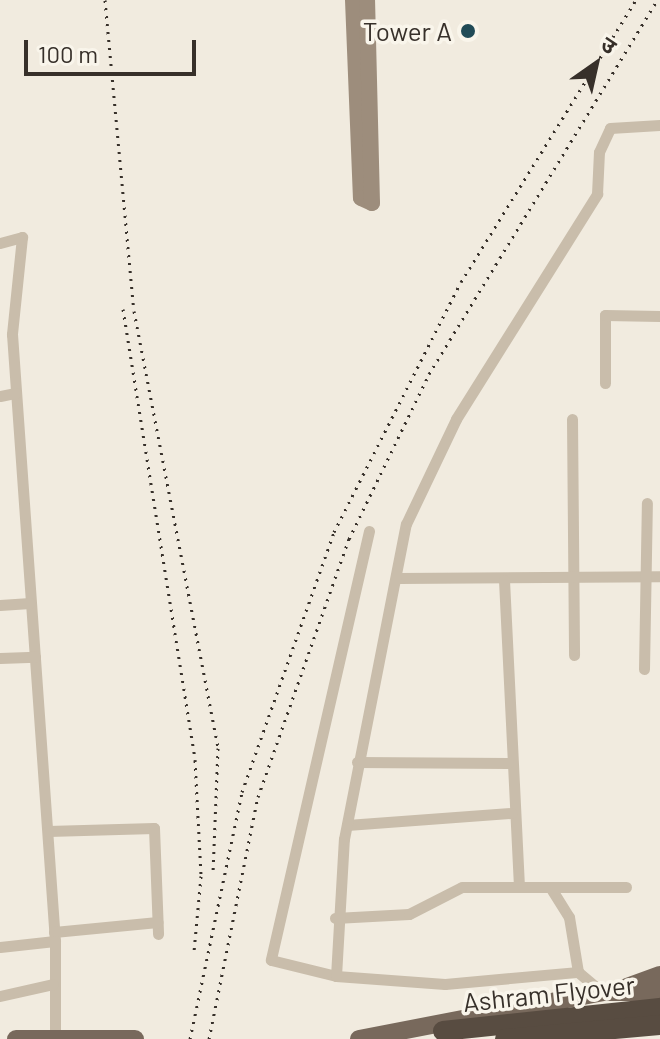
<!DOCTYPE html>
<meta charset="utf-8">
<style>
body{margin:0}
#map{position:relative;width:660px;height:1039px;overflow:hidden;background:#f1ebdf;font-family:Barlow,"Noto Sans Devanagari",sans-serif}
div>[style]{position:absolute}
.street>*{height:11px;margin:-5.5px;padding:0 5.5px;transform-origin:5.5px;border-radius:5.5px;background:#c9bdab}
.secondary>*{height:16px;margin:-8px;padding:0 8px;transform-origin:8px;border-radius:8px;background:#9d8d7c}
.primary>*{height:18px;margin:-9px;padding:0 9px;transform-origin:9px;border-radius:9px;background:#78695c}
.rail>*{height:3px;margin-top:-1.5px;transform-origin:0;background:repeating-linear-gradient(90deg,#37302a 0 2px,transparent 0 8px)}
.primary-bridge>*{height:18px;margin:-9px;padding:0 9px;transform-origin:9px;border-radius:9px;background:#78695c}
.highway-bridge>*{height:20px;margin:-10px;padding:0 10px;transform-origin:10px;border-radius:10px;background:#584c41}
.dots>*{width:22px;height:22px;translate:-50% -50%;box-sizing:border-box;border:4px solid #f9f5eb;border-radius:50%}
span{translate:-50% -50%;white-space:nowrap;text-align:center;line-height:1.15;-webkit-text-stroke:7px #f9f5eb;paint-order:stroke}
.poi-label{font-size:26px;color:#37302a}
.right{translate:-100% -50%;text-align:right}
.street-label{font-size:26px;color:#37302a}
.north{position:absolute;left:556px;top:24px;width:80px;height:80px;-webkit-text-stroke:6px #f9f5eb;paint-order:stroke;rotate:34deg;font-size:22px;font-weight:700;line-height:32px;text-align:center;color:#37302a}
.north::after{content:'';display:block;margin:auto;width:28px;height:36px;background:#37302a;clip-path:polygon(50% 0,100% 100%,50% 72%,0 100%)}
.scale{position:absolute;left:24px;top:40px;width:172px;height:36px;box-sizing:border-box;border:4px solid #37302a;border-top:0;padding-left:10px;font-size:24px;line-height:28px;white-space:nowrap;color:#37302a;-webkit-text-stroke:6px #f9f5eb;paint-order:stroke}
</style>
<div id="map">
<div class="street">
<i style="left:0;top:243px;width:23px;rotate:-15deg"></i>
<i style="left:22px;top:237px;width:98px;rotate:95.9deg"></i>
<i style="left:12px;top:334px;width:609px;rotate:85.95deg"></i>
<i style="left:605px;top:383px;width:68px;rotate:-90deg"></i>
<i style="left:605px;top:315px;width:55px;rotate:1deg"></i>
<i style="left:0;top:396px;width:16px;rotate:-11deg"></i>
<i style="left:572px;top:419px;width:236px;rotate:89.5deg"></i>
<i style="left:369px;top:531px;width:440px;rotate:102.9deg"></i>
<i style="left:271px;top:960px;width:67px;rotate:13.8deg"></i>
<i style="left:336px;top:976px;width:109px;rotate:4.2deg"></i>
<i style="left:445px;top:984px;width:134px;rotate:-5.2deg"></i>
<i style="left:578px;top:972px;width:31px;rotate:40deg"></i>
<i style="left:399px;top:578px;width:261px;rotate:-0.4deg"></i>
<i style="left:504px;top:580px;width:307px;rotate:87.2deg"></i>
<i style="left:0;top:605px;width:30px;rotate:-4deg"></i>
<i style="left:0;top:658px;width:35px;rotate:-2deg"></i>
<i style="left:644px;top:669px;width:166px;rotate:-89deg"></i>
<i style="left:357px;top:762px;width:151px;rotate:0.4deg"></i>
<i style="left:347px;top:825px;width:165px;rotate:-4.2deg"></i>
<i style="left:48px;top:831px;width:106px;rotate:-1.6deg"></i>
<i style="left:154px;top:828px;width:106px;rotate:87.8deg"></i>
<i style="left:552px;top:890px;width:32px;rotate:58deg"></i>
<i style="left:569px;top:917px;width:56px;rotate:80.7deg"></i>
<i style="left:335px;top:918px;width:74px;rotate:-3.1deg"></i>
<i style="left:409px;top:914px;width:59px;rotate:-27deg"></i>
<i style="left:462px;top:887px;width:164px"></i>
<i style="left:54px;top:932px;width:104px;rotate:-5.5deg"></i>
<i style="left:0;top:947px;width:55px;rotate:-6.2deg"></i>
<i style="left:55px;top:941px;width:98px;rotate:90deg"></i>
<i style="left:336px;top:976px;width:137px;rotate:-86.7deg"></i>
<i style="left:344px;top:839px;width:321px;rotate:-78.9deg"></i>
<i style="left:406px;top:524px;width:116px;rotate:-64.5deg"></i>
<i style="left:456px;top:419px;width:266px;rotate:-57.9deg"></i>
<i style="left:597px;top:194px;width:42px;rotate:-87.3deg"></i>
<i style="left:599px;top:152px;width:26px;rotate:-65deg"></i>
<i style="left:610px;top:128px;width:50px;rotate:-3.4deg"></i>
<i style="left:0;top:996px;width:54px;rotate:-12.8deg"></i>
</div>
<div class="secondary">
<i style="left:353px;top:0;width:198px;rotate:87.7deg"></i>
<i style="left:361px;top:198px;width:12px;rotate:24deg"></i>
<i style="left:372px;top:203px;width:203px;rotate:-91.4deg"></i>
</div>
<div class="primary">
<i style="left:627px;top:987px;width:35px;rotate:-20deg"></i>
<i style="left:359px;top:1039px;width:248px;rotate:-10.9deg"></i>
<i style="left:602px;top:992px;width:58px"></i>
</div>
<div class="rail">
<i style="left:105px;top:0;width:312px;rotate:84.7deg"></i>
<i style="left:134px;top:311px;width:445px;rotate:79.1deg"></i>
<i style="left:218px;top:748px;width:122px;rotate:92.3deg"></i>
<i style="left:123px;top:309px;width:457px;rotate:80.9deg"></i>
<i style="left:195px;top:760px;width:116px;rotate:87deg"></i>
<i style="left:201px;top:876px;width:75px;rotate:95.3deg"></i>
<i style="left:190px;top:1039px;width:252px;rotate:-78.1deg"></i>
<i style="left:242px;top:792px;width:276px;rotate:-70.5deg"></i>
<i style="left:334px;top:532px;width:280px;rotate:-63.1deg"></i>
<i style="left:461px;top:282px;width:332px;rotate:-58.2deg"></i>
<i style="left:209px;top:1039px;width:247px;rotate:-78.6deg"></i>
<i style="left:258px;top:797px;width:274px;rotate:-70.6deg"></i>
<i style="left:349px;top:539px;width:183px;rotate:-64.1deg"></i>
<i style="left:429px;top:374px;width:438px;rotate:-58.6deg"></i>
</div>
<div class="primary-bridge">
<i style="left:16px;top:1039px;width:119px"></i>
</div>
<div class="highway-bridge">
<i style="left:443px;top:1031px;width:218px;rotate:-6.1deg"></i>
<i style="left:505px;top:1039px;width:156px;rotate:-5.2deg"></i>
</div>
<div class="dots">
<i style="left:468px;top:31px;background:#214b57"></i>
</div>
<div class="poi-label">
<span class="right" style="left:452px;top:31px">Tower A</span>
</div>
<div class="street-label">
<span style="left:549px;top:993px;rotate:-6deg">Ashram Flyover</span>
</div>
<div class="north">उ</div>
<div class="scale">100 m</div>
</div>
